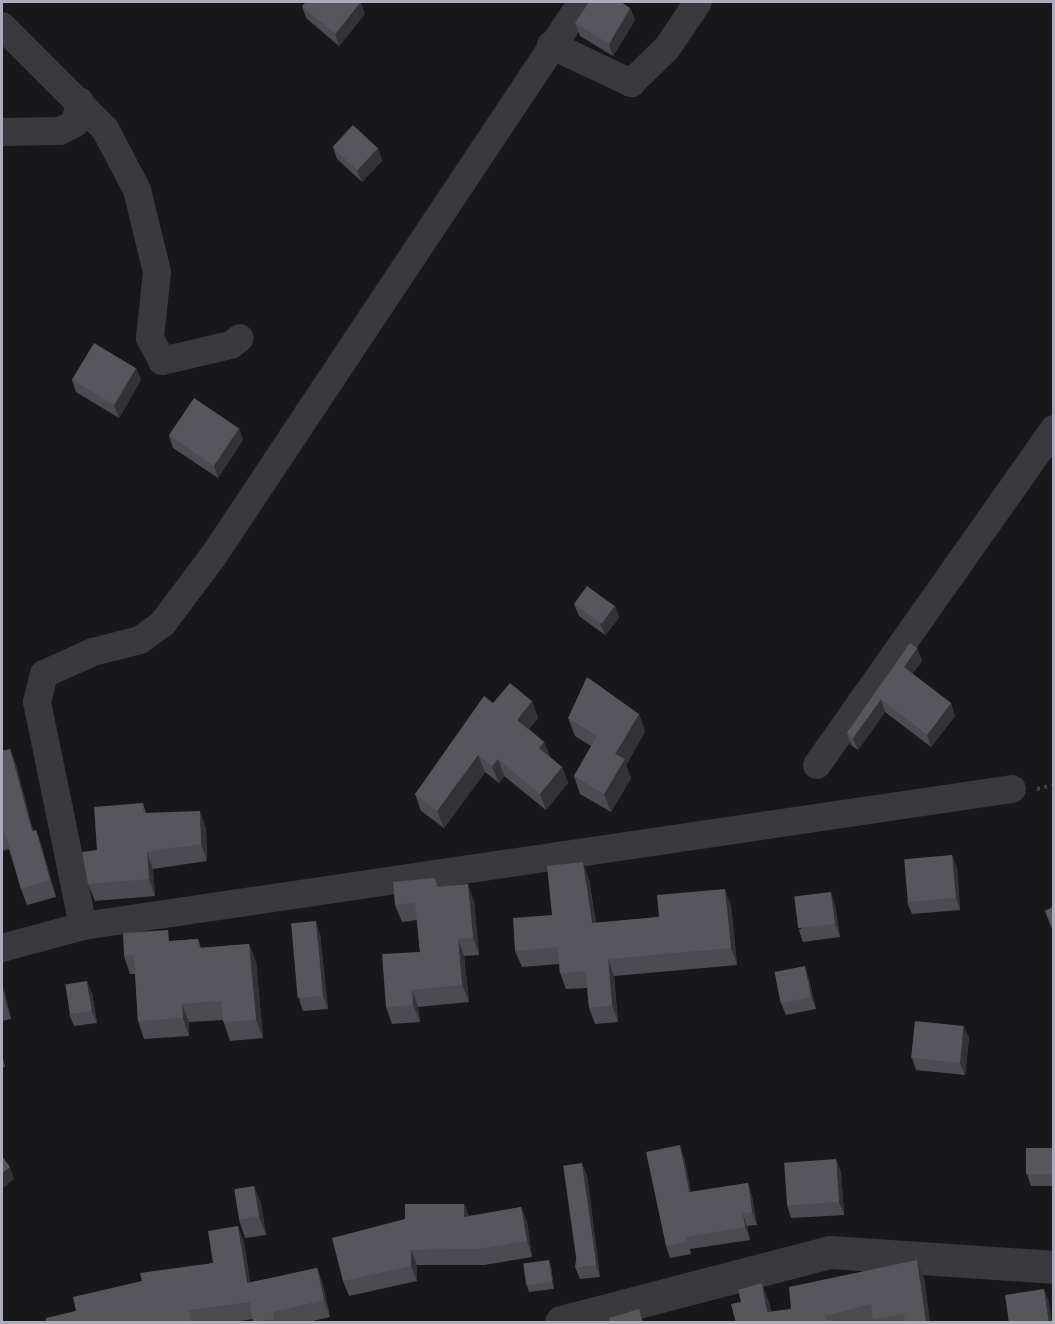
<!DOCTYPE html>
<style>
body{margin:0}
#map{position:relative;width:1055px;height:1324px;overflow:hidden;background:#181719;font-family:Poppins,sans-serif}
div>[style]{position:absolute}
.path>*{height:4px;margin-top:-2px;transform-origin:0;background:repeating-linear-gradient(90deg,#3f4045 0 3px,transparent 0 7.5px)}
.minor>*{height:28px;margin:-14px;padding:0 14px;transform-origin:14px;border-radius:14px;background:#39393e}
.tertiary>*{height:33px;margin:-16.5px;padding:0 16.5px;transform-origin:16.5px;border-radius:16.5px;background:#39393e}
.wall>*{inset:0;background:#4c4b51}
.shaded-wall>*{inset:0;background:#333236}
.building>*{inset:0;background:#56565c;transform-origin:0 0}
span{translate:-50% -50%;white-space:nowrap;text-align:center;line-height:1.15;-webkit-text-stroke:4.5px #131214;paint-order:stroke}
.frame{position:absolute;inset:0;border:3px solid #abadb8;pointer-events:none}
</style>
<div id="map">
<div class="path">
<i style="left:1037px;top:789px;width:17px;rotate:-13deg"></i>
</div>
<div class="minor">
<i style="left:2px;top:26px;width:146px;rotate:45deg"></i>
<i style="left:105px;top:129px;width:69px;rotate:62.3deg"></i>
<i style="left:137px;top:190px;width:84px;rotate:76.3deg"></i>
<i style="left:157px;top:272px;width:66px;rotate:96.1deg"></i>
<i style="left:150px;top:338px;width:26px;rotate:62deg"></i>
<i style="left:162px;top:361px;width:71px;rotate:-13.1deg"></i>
<i style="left:231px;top:345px;width:11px;rotate:-38deg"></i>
<i style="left:551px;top:45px;width:89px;rotate:25.4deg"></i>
<i style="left:631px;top:83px;width:50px;rotate:-44.2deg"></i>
<i style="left:667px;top:48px;width:55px;rotate:-56deg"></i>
<i style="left:2px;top:132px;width:58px;rotate:-1deg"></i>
<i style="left:60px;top:131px;width:17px;rotate:-28deg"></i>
<i style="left:75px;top:123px;width:22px;rotate:-77deg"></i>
<i style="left:817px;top:765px;width:411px;rotate:-54.8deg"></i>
<i style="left:83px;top:926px;width:229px;rotate:-101.6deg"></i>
<i style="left:37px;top:702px;width:29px;rotate:-76deg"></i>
<i style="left:44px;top:674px;width:54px;rotate:-24.2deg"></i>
<i style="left:93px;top:652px;width:49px;rotate:-14.3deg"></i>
<i style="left:140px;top:640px;width:29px;rotate:-36deg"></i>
<i style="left:163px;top:623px;width:85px;rotate:-53.1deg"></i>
<i style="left:214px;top:555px;width:664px;rotate:-56.36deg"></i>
<i style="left:2px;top:948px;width:84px;rotate:-15.2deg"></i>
<i style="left:83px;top:926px;width:939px;rotate:-8.39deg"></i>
</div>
<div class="tertiary">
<i style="left:561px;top:1322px;width:278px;rotate:-14.6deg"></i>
<i style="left:830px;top:1252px;width:225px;rotate:3.8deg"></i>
</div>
<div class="wall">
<i style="clip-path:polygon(302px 6px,365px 14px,339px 46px,306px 18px)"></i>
<i style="clip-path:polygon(630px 8px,635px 20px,613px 56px,580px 36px,575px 23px)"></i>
<i style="clip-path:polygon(333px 147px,378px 148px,382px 161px,362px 182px,337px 159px)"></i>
<i style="clip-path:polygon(136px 368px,141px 380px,119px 418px,76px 392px,72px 380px)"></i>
<i style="clip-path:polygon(239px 428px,243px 440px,218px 478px,173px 448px,169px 436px)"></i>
<i style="clip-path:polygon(574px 604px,615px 606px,619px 618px,605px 635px,579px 616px)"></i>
<i style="clip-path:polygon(910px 643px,917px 648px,922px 661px,912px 674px,951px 703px,955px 716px,931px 747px,885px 712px,858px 750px,851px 745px,847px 733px)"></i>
<i style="clip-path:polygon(532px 701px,538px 718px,529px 729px,544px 742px,550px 757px,562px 767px,568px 783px,546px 810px,504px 776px,499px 783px,485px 772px,444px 828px,421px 811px,415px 794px,493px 703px)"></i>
<i style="clip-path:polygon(639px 714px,645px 732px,626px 765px,631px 778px,611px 812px,580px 794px,574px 776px,591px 746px,575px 736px,568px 718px)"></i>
<i style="clip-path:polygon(10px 749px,16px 765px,33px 831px,36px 830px,42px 847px,56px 897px,27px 905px,21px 889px,9px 849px,2px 851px,2px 751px)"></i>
<i style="clip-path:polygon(143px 803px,146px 813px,206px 828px,207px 861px,153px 869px,155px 896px,95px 901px,88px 884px,97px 850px)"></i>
<i style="clip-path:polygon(952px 855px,957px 868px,960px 910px,912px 914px,907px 902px)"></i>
<i style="clip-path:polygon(435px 878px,438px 887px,474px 901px,479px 955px,464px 956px,469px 1002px,418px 1007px,420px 1022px,392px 1024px,386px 1007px,420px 952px,417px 920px,402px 922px,395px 905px)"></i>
<i style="clip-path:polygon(589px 879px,596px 923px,659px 917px,731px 905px,737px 965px,614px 976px,618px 1022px,595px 1024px,589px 1008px,587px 988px,566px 989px,560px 973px,559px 964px,522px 967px,515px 951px)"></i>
<i style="clip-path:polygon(835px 905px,840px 937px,803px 942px,799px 930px)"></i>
<i style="clip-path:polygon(1053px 907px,1053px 932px,1045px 911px)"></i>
<i style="clip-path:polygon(320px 934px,328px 1009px,303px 1011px,299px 999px)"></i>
<i style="clip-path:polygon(198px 939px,201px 948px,249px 944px,256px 962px,263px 1038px,230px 1041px,223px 1020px,189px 1022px,189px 1036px,144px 1039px,138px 1021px,135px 974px,130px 974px,124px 956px,172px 941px)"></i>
<i style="clip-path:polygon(809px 979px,816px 1009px,786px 1015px,781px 1003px)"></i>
<i style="clip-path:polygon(2px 983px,11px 1019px,2px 1021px)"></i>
<i style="clip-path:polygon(92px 993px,97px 1023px,74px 1026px,69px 1014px)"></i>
<i style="clip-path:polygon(969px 1038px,965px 1075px,916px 1070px,912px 1058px)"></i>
<i style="clip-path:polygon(2px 1054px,5px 1067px,2px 1068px)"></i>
<i style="clip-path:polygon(1053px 1148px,1053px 1186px,1031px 1186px,1027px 1174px)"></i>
<i style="clip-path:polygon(684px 1157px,691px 1192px,748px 1183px,752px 1196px,757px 1225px,747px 1226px,750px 1240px,690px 1249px,691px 1254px,670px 1258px,666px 1246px)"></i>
<i style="clip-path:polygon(836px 1159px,841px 1172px,844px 1215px,791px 1218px,787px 1205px)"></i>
<i style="clip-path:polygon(587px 1175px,600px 1277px,580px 1279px,575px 1267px)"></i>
<i style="clip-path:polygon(254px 1186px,261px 1204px,266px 1235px,245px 1238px,239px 1220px)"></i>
<i style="clip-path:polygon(464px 1204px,469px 1216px,521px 1207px,527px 1222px,532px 1257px,484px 1265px,417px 1265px,417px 1281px,349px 1296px,343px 1281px)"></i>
<i style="clip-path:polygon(244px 1242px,250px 1283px,317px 1268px,323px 1285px,330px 1317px,304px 1323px,253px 1323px,253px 1319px,226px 1323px,46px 1323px,76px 1311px,142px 1281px,213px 1263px)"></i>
<i style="clip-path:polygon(551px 1266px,554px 1289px,529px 1292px,527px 1286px)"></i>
<i style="clip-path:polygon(924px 1278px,930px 1323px,736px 1323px,769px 1302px,771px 1312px,791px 1309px)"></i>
</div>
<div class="shaded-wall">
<i style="clip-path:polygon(361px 2px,365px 14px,339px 46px,335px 34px)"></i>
<i style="clip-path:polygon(630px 8px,635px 20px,613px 56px,609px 44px)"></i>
<i style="clip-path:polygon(378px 148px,382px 161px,362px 182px,357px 170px)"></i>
<i style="clip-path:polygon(136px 368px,141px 380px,119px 418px,114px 405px)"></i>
<i style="clip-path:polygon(239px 428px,243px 440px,218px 478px,214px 466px)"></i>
<i style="clip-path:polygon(615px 606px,619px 618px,605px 635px,600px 623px)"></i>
<i style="clip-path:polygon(917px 648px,922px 661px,908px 679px,904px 667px)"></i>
<i style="clip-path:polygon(881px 699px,885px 712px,858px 750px,853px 738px)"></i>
<i style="clip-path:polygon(532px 701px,538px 718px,523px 736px,517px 720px)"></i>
<i style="clip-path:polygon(951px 703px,955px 716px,931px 747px,927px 735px)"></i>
<i style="clip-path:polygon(639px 714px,645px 732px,626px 765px,631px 778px,611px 812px,604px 794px,615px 754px)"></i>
<i style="clip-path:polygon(544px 742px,551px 759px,539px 748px)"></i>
<i style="clip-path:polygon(10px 749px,16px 765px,38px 848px,32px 831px)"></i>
<i style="clip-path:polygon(478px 755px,485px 772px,444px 828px,437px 811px)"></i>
<i style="clip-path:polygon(498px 759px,504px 776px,499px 783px,492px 766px)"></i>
<i style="clip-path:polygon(562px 767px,568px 783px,546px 810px,540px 794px)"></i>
<i style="clip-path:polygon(200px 811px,206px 828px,207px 861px,201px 844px)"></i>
<i style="clip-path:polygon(36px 830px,42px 847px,56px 897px,50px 880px)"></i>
<i style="clip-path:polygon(147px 852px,153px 869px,155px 896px,149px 879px)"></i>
<i style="clip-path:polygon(952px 855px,957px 868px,960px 910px,956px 898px)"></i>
<i style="clip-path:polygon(583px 862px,589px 879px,598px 940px,592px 923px)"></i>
<i style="clip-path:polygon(468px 884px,474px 901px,479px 955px,473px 938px)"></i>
<i style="clip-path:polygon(725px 889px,731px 905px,737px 965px,731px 948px)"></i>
<i style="clip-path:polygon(831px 892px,835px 905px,840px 937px,835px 924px)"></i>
<i style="clip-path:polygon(316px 921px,320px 934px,328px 1009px,323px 996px)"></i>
<i style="clip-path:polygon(458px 939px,464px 956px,469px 1002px,462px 985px)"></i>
<i style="clip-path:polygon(249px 944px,256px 962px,263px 1038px,256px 1020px)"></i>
<i style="clip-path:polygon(608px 959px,614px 976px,618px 1022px,612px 1005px)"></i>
<i style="clip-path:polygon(805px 966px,809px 979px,816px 1009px,811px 997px)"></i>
<i style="clip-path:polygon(87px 981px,92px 993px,97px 1023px,92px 1011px)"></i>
<i style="clip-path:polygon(2px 983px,5px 992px,11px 1019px,5px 1000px,2px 988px)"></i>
<i style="clip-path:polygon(412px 990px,418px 1007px,420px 1022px,413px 1005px)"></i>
<i style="clip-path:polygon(182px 1004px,189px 1022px,189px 1036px,183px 1018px)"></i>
<i style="clip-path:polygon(964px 1026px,969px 1038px,965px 1075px,960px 1063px)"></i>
<i style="clip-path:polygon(680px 1145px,684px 1157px,694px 1205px,689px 1192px)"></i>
<i style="clip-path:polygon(836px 1159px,841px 1172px,844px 1215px,839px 1202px)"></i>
<i style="clip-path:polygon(582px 1163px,587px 1175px,600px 1277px,596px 1265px)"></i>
<i style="clip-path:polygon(10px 1167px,14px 1179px,2px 1189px,2px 1173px)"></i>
<i style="clip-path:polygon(748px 1183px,752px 1196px,757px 1225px,752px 1212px)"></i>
<i style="clip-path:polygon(254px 1186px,261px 1204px,266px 1235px,259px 1217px)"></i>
<i style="clip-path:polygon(464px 1204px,470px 1219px,464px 1217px)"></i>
<i style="clip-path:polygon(521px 1207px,527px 1222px,532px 1257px,527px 1241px)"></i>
<i style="clip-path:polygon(743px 1214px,747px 1226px,750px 1240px,745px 1227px)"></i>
<i style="clip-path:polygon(238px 1226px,244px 1242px,253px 1300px,247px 1283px)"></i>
<i style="clip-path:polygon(411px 1250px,417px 1265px,417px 1281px,411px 1266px)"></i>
<i style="clip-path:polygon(549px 1260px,551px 1266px,554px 1289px,552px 1282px)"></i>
<i style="clip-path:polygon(917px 1260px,924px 1278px,930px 1323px,926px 1323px)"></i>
<i style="clip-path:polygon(317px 1268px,323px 1285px,330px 1317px,324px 1300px)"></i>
<i style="clip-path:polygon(762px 1283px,769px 1302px,772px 1323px,767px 1312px)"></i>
<i style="clip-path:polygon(1044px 1289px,1049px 1301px,1052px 1323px,1049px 1323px)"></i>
</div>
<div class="building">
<i style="clip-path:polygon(306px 2px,361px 2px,335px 34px,302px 6px)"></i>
<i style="clip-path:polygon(589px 2px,621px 2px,630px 8px,609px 44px,575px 23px)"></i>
<i style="left:353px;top:125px;width:34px;height:30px;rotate:43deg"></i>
<i style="left:94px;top:343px;width:49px;height:43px;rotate:31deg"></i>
<i style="left:194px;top:398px;width:54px;height:45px;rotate:34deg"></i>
<i style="left:587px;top:586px;width:34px;height:22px;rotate:36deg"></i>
<i style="clip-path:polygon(910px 643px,917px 648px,904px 667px,951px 703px,927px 735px,881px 699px,853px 738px,847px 733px)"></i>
<i style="clip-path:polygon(587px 677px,639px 714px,615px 754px,625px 759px,604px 794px,574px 776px,597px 736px,568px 718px)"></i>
<i style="clip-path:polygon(510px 683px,532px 701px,517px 720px,544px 742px,539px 748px,562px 767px,540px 794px,498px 759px,492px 766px,478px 755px,437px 811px,415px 794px,484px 696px,493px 703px)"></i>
<i style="clip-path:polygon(10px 749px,32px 831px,36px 830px,50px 880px,21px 889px,5px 832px,2px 832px,2px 751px)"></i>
<i style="clip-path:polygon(143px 803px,143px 813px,200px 811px,201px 844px,147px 852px,149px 879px,88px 884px,82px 852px,97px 850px,94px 807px)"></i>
<i style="left:952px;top:855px;width:43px;height:48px;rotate:85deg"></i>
<i style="clip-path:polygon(583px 862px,592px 923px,659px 917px,657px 895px,725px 889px,731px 948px,608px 959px,612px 1005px,589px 1008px,586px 971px,560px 973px,558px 947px,515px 951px,513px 918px,552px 915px,547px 866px)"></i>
<i style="clip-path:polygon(435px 878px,436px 887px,468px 884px,473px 938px,458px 939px,462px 985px,412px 990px,413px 1005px,386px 1007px,382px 954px,420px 952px,415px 903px,395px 905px,393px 882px)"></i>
<i style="left:831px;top:892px;width:32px;height:37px;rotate:83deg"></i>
<i style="clip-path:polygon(1053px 907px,1053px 928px,1045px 911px)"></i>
<i style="left:316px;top:921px;width:75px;height:25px;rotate:85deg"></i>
<i style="clip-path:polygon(168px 930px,169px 941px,198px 939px,198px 948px,249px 944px,256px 1020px,223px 1022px,221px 1001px,182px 1004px,183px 1018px,138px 1021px,134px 955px,124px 956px,123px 933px)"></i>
<i style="left:805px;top:966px;width:32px;height:31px;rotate:79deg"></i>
<i style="left:87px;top:981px;width:30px;height:22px;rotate:81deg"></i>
<i style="clip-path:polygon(2px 988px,5px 1000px,2px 1001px)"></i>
<i style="left:915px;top:1021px;width:49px;height:37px;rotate:6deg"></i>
<i style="clip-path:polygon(680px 1145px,689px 1192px,748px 1183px,752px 1212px,743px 1214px,745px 1227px,686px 1237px,687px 1242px,666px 1246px,646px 1152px)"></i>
<i style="left:1026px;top:1148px;width:27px;height:26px"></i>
<i style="clip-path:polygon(2px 1156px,10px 1167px,2px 1173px)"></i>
<i style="left:836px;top:1159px;width:43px;height:52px;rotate:86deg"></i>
<i style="left:582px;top:1163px;width:103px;height:19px;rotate:82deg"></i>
<i style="left:254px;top:1186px;width:31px;height:20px;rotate:81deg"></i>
<i style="clip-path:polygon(405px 1204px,464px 1204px,464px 1217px,521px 1207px,527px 1241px,478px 1249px,411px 1250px,411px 1266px,343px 1281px,332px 1238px,405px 1219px)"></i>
<i style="clip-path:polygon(238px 1226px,247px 1283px,317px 1268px,324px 1300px,273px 1312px,274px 1319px,253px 1322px,250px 1302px,189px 1310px,191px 1323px,46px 1323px,46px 1318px,76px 1311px,73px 1297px,142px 1281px,140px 1273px,213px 1263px,208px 1231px)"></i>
<i style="left:549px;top:1260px;width:22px;height:26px;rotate:82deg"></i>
<i style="clip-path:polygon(917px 1260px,926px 1323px,905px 1323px,904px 1314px,873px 1319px,871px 1304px,825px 1316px,827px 1323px,736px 1323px,731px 1304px,741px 1302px,738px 1290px,762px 1283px,767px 1312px,791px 1309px,789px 1287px)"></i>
<i style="clip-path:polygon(1044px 1289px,1049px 1323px,1009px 1323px,1005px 1295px)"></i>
<i style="clip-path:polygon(639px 1309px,643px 1323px,611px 1323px,609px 1318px)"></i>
</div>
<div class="frame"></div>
</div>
